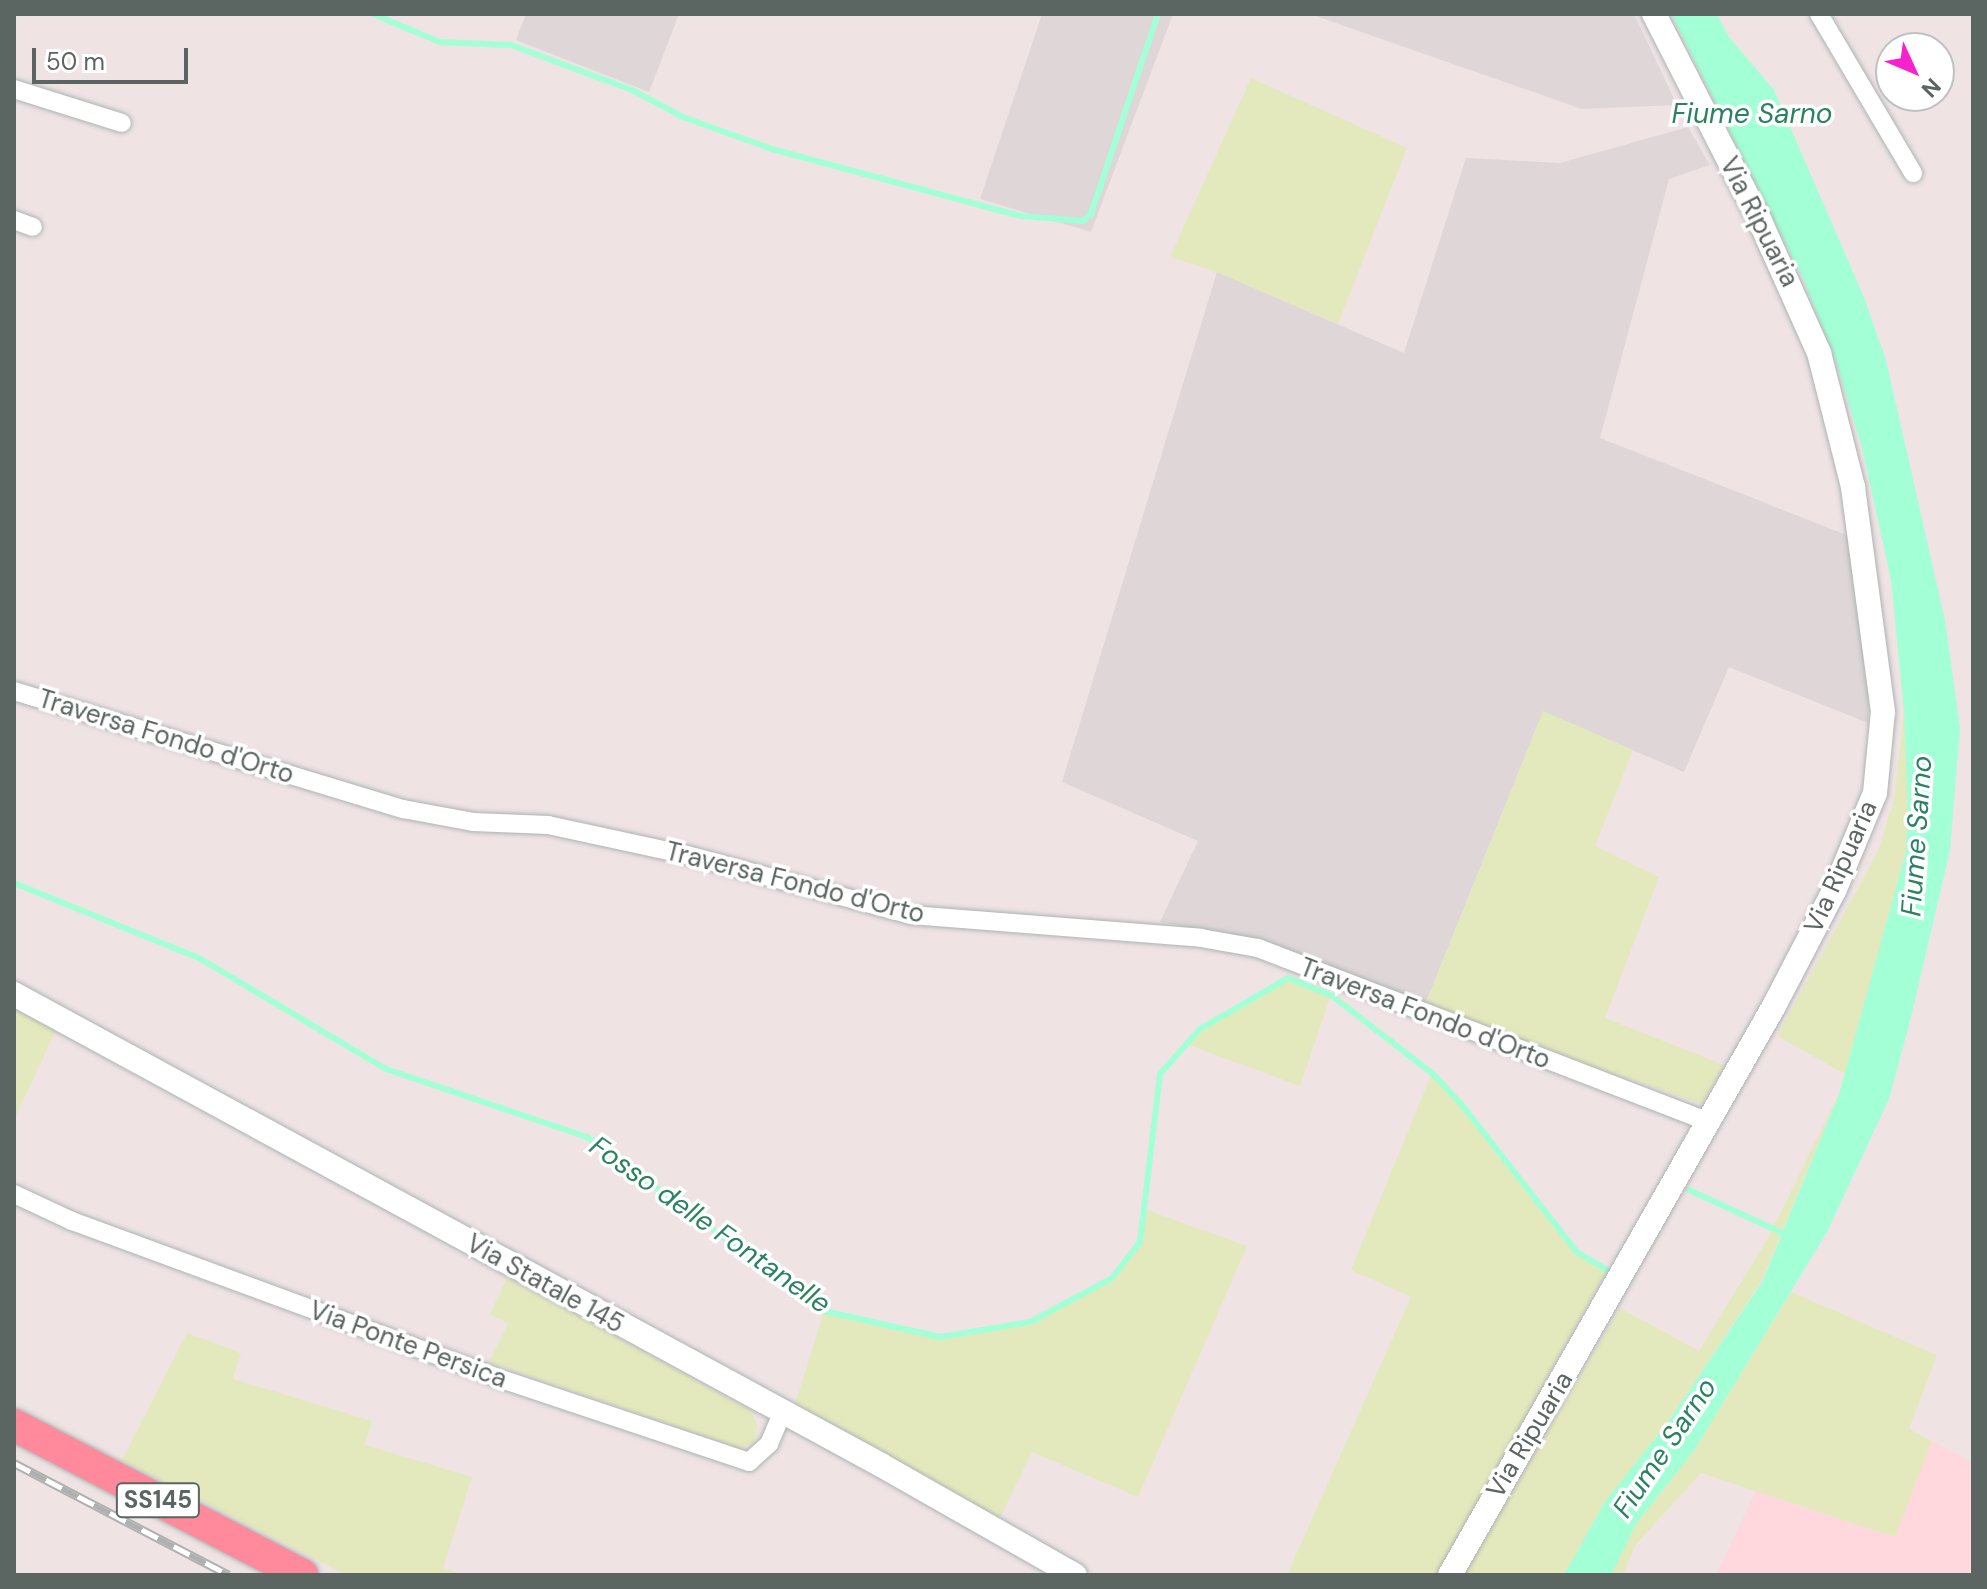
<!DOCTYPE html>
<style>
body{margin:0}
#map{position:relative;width:1987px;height:1589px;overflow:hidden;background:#efe3e4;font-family:"DM Sans",sans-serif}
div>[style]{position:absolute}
.commercial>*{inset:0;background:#ffd8dd}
.industrial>*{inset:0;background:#ded6d7}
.green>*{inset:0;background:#e4e9bd}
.water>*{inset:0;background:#a3ffd6}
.stream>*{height:6px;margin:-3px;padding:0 3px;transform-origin:3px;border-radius:3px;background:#a3ffd6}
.roads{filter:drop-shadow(0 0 2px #acb4b3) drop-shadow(0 0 2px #acb4b3)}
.street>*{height:18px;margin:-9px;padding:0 9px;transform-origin:9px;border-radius:9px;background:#fff}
.secondary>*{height:24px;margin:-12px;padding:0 12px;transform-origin:12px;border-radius:12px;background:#fff}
.highway>*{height:32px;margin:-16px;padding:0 16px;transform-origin:16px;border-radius:16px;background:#ff8a9b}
.rail>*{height:9px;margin-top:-4.5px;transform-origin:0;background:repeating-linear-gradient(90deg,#fff 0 18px,#aeb1b0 0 36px);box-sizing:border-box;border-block:2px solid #aeb1b0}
span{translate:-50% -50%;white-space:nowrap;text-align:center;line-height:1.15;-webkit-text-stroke:7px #fff;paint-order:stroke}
.shield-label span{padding:2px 6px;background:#fff;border:2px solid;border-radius:6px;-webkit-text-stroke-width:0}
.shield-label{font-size:24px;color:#5b6562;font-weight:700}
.street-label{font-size:26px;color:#5b6562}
.water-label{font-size:28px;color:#2a8261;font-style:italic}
.frame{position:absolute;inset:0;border:16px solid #5b6562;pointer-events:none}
.north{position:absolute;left:1875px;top:32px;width:80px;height:80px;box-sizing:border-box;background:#fff;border:2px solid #bdc1c0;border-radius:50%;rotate:134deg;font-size:22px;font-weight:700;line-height:32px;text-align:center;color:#5b6562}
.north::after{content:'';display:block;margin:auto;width:28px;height:36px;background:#f821ce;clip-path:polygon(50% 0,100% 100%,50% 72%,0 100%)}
.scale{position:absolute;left:32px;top:48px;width:156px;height:36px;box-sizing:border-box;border:4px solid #5b6562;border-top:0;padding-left:10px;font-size:24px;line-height:28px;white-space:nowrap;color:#5b6562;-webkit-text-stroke:6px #fff;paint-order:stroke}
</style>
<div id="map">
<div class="commercial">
<i style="clip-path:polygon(1932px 1441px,1973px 1463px,1973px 1575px,1716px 1575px,1756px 1491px,1894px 1537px)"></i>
</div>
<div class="industrial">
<i style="clip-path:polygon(526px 14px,679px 14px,649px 92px,516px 40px)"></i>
<i style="clip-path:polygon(1042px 14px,1173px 14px,1091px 232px,980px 199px)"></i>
<i style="clip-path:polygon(1310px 14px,1634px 14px,1677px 105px,1582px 109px)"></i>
<i style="clip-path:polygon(1688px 127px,1710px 165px,1669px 179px,1600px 438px,1854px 538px,1869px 687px,1868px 723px,1729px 667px,1684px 772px,1543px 712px,1424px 1007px,1223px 934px,1160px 922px,1198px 841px,1062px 782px,1217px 272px,1404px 353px,1466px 158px,1560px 163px)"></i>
</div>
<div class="green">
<i style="clip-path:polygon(1251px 78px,1407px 148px,1338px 324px,1217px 272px,1170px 257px)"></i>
<i style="clip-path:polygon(1543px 711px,1633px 750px,1595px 846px,1659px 877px,1605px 1018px,1724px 1065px,1702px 1104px,1424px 1007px)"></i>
<i style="clip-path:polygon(1904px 711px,1908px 820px,1905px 855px,1845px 1074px,1777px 1036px,1878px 851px,1894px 799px)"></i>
<i style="clip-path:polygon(1288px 978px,1331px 995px,1300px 1086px,1186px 1044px,1200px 1029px)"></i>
<i style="clip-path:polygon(14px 1009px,56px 1030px,14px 1120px)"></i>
<i style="clip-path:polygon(1432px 1073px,1462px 1105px,1577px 1252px,1607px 1270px,1438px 1575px,1287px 1575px,1411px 1297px,1351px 1270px)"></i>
<i style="clip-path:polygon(1839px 1094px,1762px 1280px,1668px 1422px,1604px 1503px,1564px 1575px,1464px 1575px,1620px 1308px,1699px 1351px,1768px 1238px)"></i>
<i style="clip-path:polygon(1144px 1209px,1247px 1246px,1138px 1497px,1032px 1452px,998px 1522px,795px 1404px,824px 1311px,940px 1337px,1030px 1322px,1112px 1278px,1140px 1242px)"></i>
<i style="clip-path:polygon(507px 1278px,750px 1410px,758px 1426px,754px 1442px,741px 1449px,489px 1362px,508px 1323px,490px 1314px)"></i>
<i style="clip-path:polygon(1791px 1292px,1937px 1355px,1909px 1429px,1932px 1441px,1895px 1537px,1701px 1473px,1636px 1544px,1623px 1575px,1611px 1575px,1636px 1524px,1695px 1449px)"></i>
<i style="clip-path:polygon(187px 1333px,241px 1353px,233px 1379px,372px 1421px,365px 1445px,472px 1477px,443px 1568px,464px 1575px,346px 1575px,122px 1460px)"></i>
</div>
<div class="water">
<i style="clip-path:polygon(1671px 14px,1717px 14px,1729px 37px,1774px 90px,1863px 295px,1886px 360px,1945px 620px,1960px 728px,1950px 850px,1911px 1017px,1889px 1099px,1827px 1232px,1695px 1449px,1636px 1524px,1611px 1575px,1564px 1575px,1604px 1503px,1668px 1422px,1763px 1280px,1839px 1094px,1905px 855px,1908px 820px,1904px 711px,1891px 580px,1862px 447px,1836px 362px,1803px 279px)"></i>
</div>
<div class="stream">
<i style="left:373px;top:14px;width:73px;rotate:22.7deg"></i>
<i style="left:440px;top:42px;width:71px;rotate:2.4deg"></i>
<i style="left:511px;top:45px;width:129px;rotate:20.4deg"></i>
<i style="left:632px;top:90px;width:58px;rotate:27.9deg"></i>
<i style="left:683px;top:117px;width:95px;rotate:19.8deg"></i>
<i style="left:772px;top:149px;width:258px;rotate:15.1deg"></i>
<i style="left:1021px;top:216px;width:62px;rotate:4.6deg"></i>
<i style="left:1083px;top:221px;width:11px;rotate:-41deg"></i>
<i style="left:1091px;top:214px;width:211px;rotate:-71.5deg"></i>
<i style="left:14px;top:883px;width:200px;rotate:22.1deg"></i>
<i style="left:199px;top:958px;width:217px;rotate:30.7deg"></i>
<i style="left:386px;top:1069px;width:212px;rotate:18.7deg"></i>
<i style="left:587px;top:1137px;width:294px;rotate:36.3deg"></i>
<i style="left:824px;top:1311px;width:119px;rotate:12.6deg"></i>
<i style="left:940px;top:1337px;width:91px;rotate:-9.5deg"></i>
<i style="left:1030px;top:1322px;width:93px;rotate:-28.2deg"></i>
<i style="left:1112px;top:1278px;width:46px;rotate:-52.1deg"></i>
<i style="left:1140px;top:1242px;width:169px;rotate:-83.2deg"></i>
<i style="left:1160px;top:1074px;width:60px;rotate:-48.4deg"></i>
<i style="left:1200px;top:1029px;width:102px;rotate:-30.1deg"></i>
<i style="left:1288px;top:978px;width:46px;rotate:21.6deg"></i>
<i style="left:1331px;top:995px;width:128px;rotate:37.7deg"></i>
<i style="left:1432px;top:1073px;width:44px;rotate:46.8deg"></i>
<i style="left:1462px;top:1105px;width:187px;rotate:52deg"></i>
<i style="left:1577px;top:1252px;width:35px;rotate:31deg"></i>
<i style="left:1689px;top:1190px;width:112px;rotate:24.7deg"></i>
</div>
<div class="roads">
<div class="street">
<i style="left:1819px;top:14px;width:185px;rotate:59.4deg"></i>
<i style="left:14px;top:89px;width:113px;rotate:17.5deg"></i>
<i style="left:14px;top:220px;width:20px;rotate:20deg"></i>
<i style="left:14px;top:691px;width:407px;rotate:16.9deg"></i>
<i style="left:403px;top:809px;width:71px;rotate:10.5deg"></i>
<i style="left:473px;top:822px;width:75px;rotate:2.3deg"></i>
<i style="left:548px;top:825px;width:142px;rotate:12.2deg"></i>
<i style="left:687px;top:855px;width:232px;rotate:15deg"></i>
<i style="left:911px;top:915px;width:291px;rotate:4.5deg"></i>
<i style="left:1201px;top:938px;width:58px;rotate:10deg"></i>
<i style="left:1258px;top:948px;width:482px;rotate:21.1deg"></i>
<i style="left:14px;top:1194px;width:64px;rotate:25deg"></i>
<i style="left:72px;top:1221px;width:451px;rotate:20.2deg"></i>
<i style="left:495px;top:1377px;width:268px;rotate:18.5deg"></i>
<i style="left:749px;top:1462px;width:27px;rotate:-42deg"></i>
<i style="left:769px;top:1444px;width:34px;rotate:-67deg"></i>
</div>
<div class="secondary">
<i style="left:14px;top:994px;width:987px;rotate:28.51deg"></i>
<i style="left:881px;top:1465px;width:223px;rotate:29.6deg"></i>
<i style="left:1450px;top:1575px;width:655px;rotate:-60.34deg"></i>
<i style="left:1774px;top:1006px;width:132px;rotate:-62.5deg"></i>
<i style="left:1835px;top:889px;width:104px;rotate:-67.4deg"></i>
<i style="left:1875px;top:793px;width:81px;rotate:-84.4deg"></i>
<i style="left:1883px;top:712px;width:227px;rotate:-97.6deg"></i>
<i style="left:1853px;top:487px;width:138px;rotate:-104.2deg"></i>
<i style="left:1819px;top:353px;width:145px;rotate:-114.1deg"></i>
<i style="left:1760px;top:221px;width:233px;rotate:-117.1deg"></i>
</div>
<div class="highway">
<i style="left:14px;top:1425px;width:325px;rotate:27.5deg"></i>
</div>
</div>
<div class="rail">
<i style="left:14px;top:1463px;width:242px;rotate:27.5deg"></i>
</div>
<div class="shield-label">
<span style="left:158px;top:1500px">SS145</span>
</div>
<div class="street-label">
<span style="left:1759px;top:222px;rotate:63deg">Via Ripuaria</span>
<span style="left:166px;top:737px;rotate:17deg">Traversa Fondo d'Orto</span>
<span style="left:1841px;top:867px;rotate:-66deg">Via Ripuaria</span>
<span style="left:795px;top:883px;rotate:14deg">Traversa Fondo d'Orto</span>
<span style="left:1425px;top:1014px;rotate:21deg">Traversa Fondo d'Orto</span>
<span style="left:545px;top:1284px;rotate:29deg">Via Statale 145</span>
<span style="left:408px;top:1345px;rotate:20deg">Via Ponte Persica</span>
<span style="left:1530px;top:1435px;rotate:-59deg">Via Ripuaria</span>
</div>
<div class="water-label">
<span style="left:1752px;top:114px">Fiume Sarno</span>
<span style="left:1917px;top:836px;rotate:-86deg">Fiume Sarno</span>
<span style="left:710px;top:1225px;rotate:35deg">Fosso delle Fontanelle</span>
<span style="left:1665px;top:1448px;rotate:-56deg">Fiume Sarno</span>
</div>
<div class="frame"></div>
<div class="north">N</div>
<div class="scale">50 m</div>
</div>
